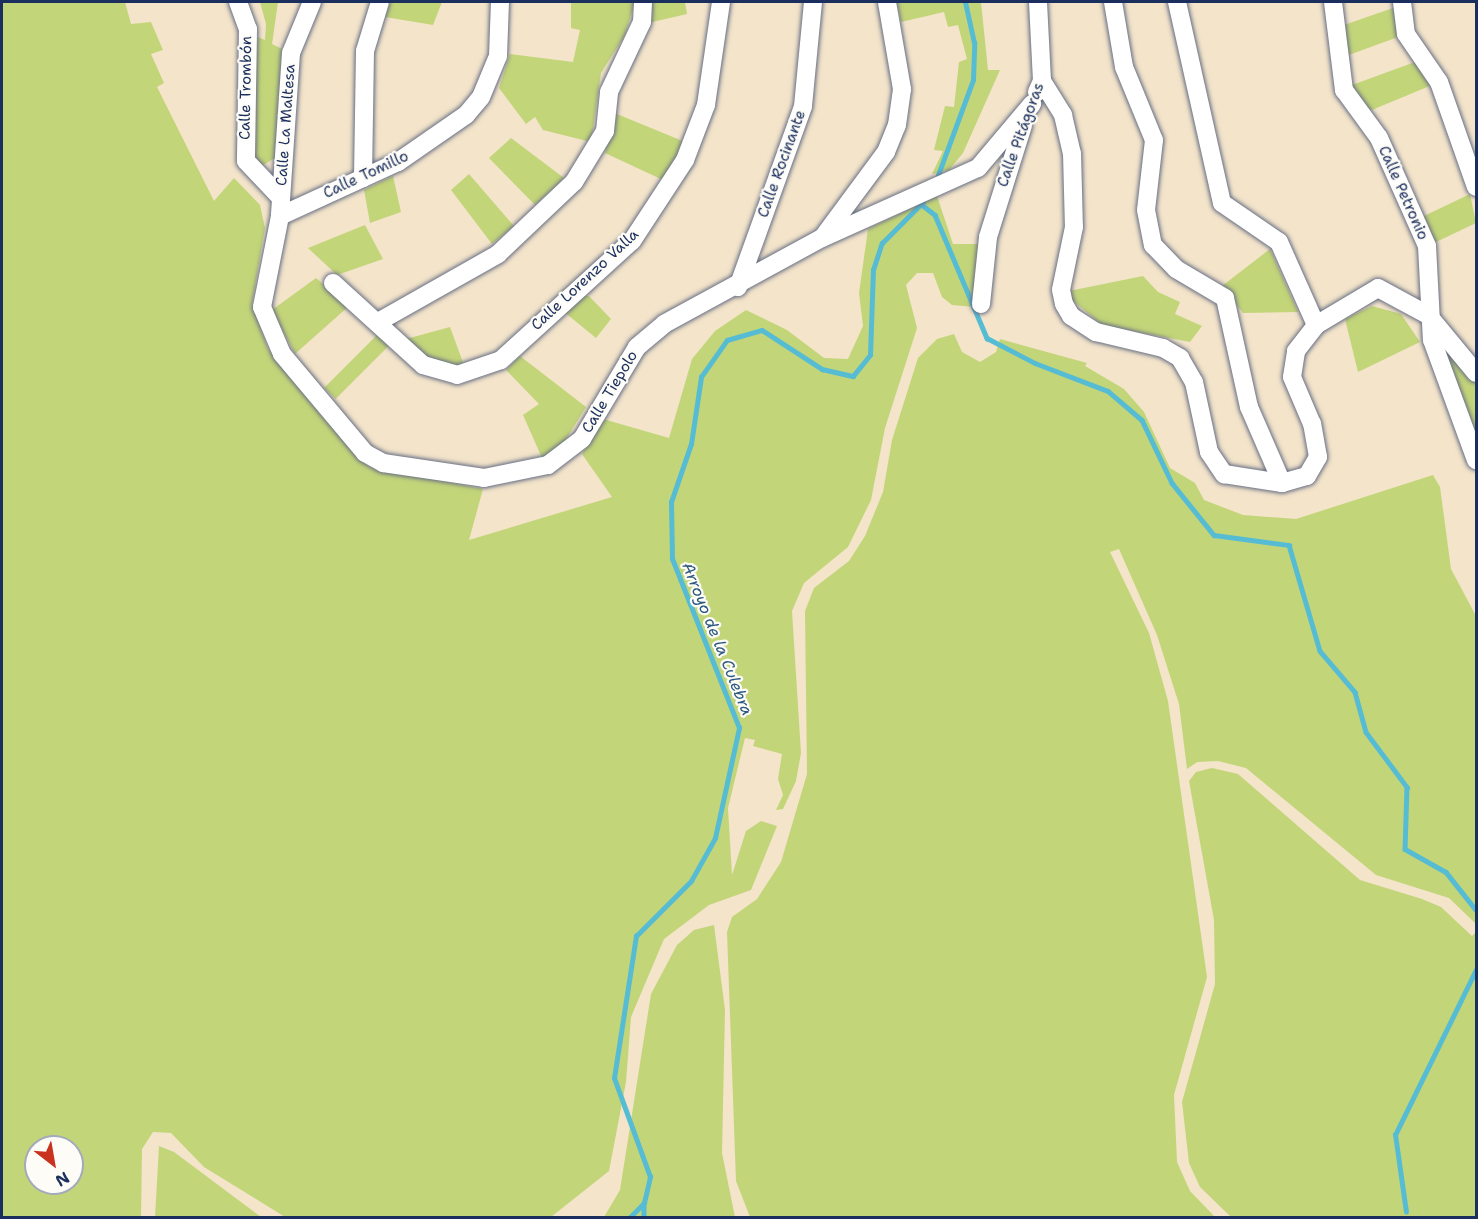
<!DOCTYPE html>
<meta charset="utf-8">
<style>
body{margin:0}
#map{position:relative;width:1478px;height:1219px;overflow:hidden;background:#f3e4ca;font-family:"Shantell Sans",sans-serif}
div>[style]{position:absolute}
.green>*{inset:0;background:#c3d579;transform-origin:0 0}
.stream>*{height:4.5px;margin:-2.25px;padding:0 2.25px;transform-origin:2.25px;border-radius:2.25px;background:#56bcd4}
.roads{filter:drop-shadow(0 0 2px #676e84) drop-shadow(0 0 2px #676e84)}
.street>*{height:18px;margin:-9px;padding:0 9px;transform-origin:9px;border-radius:9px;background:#fff}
span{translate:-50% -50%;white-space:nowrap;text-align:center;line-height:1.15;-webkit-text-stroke:4.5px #fdfcf7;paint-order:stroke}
.street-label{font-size:15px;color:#1b2f5e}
.water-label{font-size:16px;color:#2d5981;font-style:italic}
.frame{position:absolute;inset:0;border:3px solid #1b2f5e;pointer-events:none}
.north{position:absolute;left:24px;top:1135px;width:60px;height:60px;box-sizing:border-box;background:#fdfcf7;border:2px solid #a3aaba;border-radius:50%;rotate:149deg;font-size:16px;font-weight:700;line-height:24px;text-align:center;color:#1b2f5e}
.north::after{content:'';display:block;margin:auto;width:21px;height:27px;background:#c8321e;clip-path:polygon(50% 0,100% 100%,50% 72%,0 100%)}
</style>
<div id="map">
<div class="green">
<i style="clip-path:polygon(evenodd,2px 2px,125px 2px,131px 24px,151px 22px,163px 50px,151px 54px,164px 83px,157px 87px,214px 201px,234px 178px,260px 205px,265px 228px,252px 304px,268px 349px,369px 467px,483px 489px,469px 540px,612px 497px,582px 454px,603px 419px,669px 438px,692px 359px,715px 331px,746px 310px,787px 330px,824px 358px,848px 359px,863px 326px,859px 293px,868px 229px,937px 196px,953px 244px,984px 244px,975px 307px,952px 305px,942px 297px,933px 273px,917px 273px,906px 285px,917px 328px,885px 428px,871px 500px,848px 547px,804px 583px,792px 611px,801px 753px,796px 781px,783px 809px,776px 810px,783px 795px,778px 779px,782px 754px,753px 746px,755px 740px,745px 738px,728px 808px,732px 875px,746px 831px,761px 821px,777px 826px,751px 890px,709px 905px,664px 939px,631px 1017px,626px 1082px,609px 1171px,551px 1217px,285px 1217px,204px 1167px,171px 1133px,153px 1132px,142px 1149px,141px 1217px,2px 1218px,2px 2px,36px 1147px,72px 1147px,72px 1183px,36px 1183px,36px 1147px)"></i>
<i style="clip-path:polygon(260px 2px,278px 2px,272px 44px,282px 49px,275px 158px,260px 167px,251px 157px,258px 37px,265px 40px,266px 24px)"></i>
<i style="clip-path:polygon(390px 2px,442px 2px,433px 25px,385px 17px)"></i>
<i style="clip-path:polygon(571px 2px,635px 2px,625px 35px,601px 73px,591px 142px,543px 130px,535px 117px,526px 124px,499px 88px,510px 54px,573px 62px,580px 30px,571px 28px)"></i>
<i style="clip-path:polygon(650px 2px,685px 2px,687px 14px,648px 23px)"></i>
<i style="clip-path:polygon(897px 2px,981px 2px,988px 70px,1000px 70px,963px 153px,949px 170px,932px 174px,943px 151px,934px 150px,945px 106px,954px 107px,959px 62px,967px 59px,958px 25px,948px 27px,944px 12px,901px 22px)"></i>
<i style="clip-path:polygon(1393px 8px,1398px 37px,1346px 56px,1344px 25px)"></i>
<i style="clip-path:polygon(1415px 62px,1432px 85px,1367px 112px,1352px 85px)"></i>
<i style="clip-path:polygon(612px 112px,685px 142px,663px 180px,605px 153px)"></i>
<i style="clip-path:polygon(511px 138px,564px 178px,535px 205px,489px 158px)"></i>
<i style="clip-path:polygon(469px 174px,514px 226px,492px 244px,451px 190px)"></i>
<i style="clip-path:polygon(393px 176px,401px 212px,370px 223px,364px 190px)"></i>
<i style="clip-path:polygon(1470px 194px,1476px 223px,1434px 243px,1422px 217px)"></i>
<i style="clip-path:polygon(365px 225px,383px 259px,337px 275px,308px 248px)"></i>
<i style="clip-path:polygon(1270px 249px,1298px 312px,1243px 313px,1222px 286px)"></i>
<i style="clip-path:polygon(1143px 276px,1158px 292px,1180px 302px,1175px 314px,1202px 326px,1190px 342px,1102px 325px,1071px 299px,1069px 291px)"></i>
<i style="clip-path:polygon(316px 278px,349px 306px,295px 354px,272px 310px)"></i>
<i style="clip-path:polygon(577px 296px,589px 296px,611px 319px,596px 338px,563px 311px)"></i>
<i style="clip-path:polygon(1372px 306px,1401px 314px,1420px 342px,1358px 372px,1345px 319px)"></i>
<i style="clip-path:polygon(450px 327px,465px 368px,425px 356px,406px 339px)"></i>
<i style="left:378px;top:334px;width:16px;height:76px;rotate:45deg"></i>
<i style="clip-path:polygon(954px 334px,962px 352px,980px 362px,996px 352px,1000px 339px,1087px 363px,1085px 366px,1124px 389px,1144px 412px,1170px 468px,1195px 483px,1204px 500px,1243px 515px,1296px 519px,1433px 475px,1440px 487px,1451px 569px,1476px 616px,1476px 924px,1449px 898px,1376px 875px,1246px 768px,1218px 761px,1197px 762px,1187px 769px,1179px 704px,1157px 635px,1119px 549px,1110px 552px,1149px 633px,1168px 701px,1207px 977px,1174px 1095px,1177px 1162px,1190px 1191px,1215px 1217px,750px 1217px,736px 1181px,727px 932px,732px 917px,757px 899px,781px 862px,807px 774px,805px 611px,814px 588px,849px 561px,865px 536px,883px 492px,892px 440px,918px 358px,937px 339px)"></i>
<i style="clip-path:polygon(1440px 338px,1461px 370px,1476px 382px,1476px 438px)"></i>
<i style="clip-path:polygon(520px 356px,586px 407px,563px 444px,542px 458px,523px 415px,539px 404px,506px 370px)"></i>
<i style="clip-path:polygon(1212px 768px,1238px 774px,1360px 880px,1422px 899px,1441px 907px,1472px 936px,1476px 932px,1476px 1217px,1231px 1217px,1200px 1187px,1189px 1163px,1182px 1102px,1215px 984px,1214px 920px,1189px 781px,1196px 772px)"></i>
<i style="clip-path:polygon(714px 925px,725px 1010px,722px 1153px,735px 1217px,604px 1217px,620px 1190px,651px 994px,677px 945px,694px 930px)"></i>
<i style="clip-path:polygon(159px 1146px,174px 1152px,261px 1217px,155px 1217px)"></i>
</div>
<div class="stream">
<i style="left:938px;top:175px;width:101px;rotate:-69.8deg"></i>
<i style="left:973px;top:80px;width:37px;rotate:-88deg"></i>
<i style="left:974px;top:43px;width:42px;rotate:-102.4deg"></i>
<i style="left:921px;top:204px;width:18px;rotate:38deg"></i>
<i style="left:935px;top:215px;width:134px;rotate:67.1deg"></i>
<i style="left:987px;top:338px;width:54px;rotate:27.5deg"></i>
<i style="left:1035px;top:363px;width:78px;rotate:21deg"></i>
<i style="left:1108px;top:391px;width:45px;rotate:40.5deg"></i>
<i style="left:1142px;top:420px;width:70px;rotate:64.5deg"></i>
<i style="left:1172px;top:483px;width:67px;rotate:51.1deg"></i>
<i style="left:1214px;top:535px;width:76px;rotate:7.6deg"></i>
<i style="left:1289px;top:545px;width:110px;rotate:73.7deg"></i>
<i style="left:1320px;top:651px;width:54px;rotate:49.5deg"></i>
<i style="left:1355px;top:692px;width:41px;rotate:74.6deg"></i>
<i style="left:1366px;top:732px;width:69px;rotate:53.3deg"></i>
<i style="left:1407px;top:787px;width:62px;rotate:91.8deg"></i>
<i style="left:1405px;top:849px;width:47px;rotate:29.3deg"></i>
<i style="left:1446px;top:872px;width:48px;rotate:51.7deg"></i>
<i style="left:644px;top:1203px;width:15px;rotate:90deg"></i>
<i style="left:1406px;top:1212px;width:78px;rotate:-98.1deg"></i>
<i style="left:1395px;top:1135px;width:184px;rotate:-63.9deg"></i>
<i style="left:629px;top:1218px;width:21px;rotate:-45deg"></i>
<i style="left:644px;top:1203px;width:27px;rotate:-77deg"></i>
<i style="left:650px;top:1177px;width:105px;rotate:-110deg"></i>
<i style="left:614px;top:1078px;width:144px;rotate:-81.2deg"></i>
<i style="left:636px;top:936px;width:78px;rotate:-45deg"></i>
<i style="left:691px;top:881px;width:49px;rotate:-60.8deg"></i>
<i style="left:715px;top:838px;width:113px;rotate:-77.7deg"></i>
<i style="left:739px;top:728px;width:182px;rotate:-111.6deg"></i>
<i style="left:672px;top:559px;width:57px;rotate:-91deg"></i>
<i style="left:671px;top:502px;width:61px;rotate:-71deg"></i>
<i style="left:691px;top:444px;width:68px;rotate:-81.5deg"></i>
<i style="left:701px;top:377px;width:45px;rotate:-54.9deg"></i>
<i style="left:727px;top:340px;width:36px;rotate:-16deg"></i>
<i style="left:762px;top:330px;width:72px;rotate:33deg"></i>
<i style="left:822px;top:369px;width:32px;rotate:13deg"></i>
<i style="left:853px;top:376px;width:27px;rotate:-51deg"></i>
<i style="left:870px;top:355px;width:85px;rotate:-88deg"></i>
<i style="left:873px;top:270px;width:28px;rotate:-72deg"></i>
<i style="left:882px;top:243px;width:58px;rotate:-45deg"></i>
</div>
<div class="roads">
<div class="street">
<i style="left:238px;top:2px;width:29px;rotate:70deg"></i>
<i style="left:248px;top:29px;width:132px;rotate:90.9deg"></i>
<i style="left:246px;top:161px;width:51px;rotate:46.6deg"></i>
<i style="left:312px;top:2px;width:55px;rotate:112.4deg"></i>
<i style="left:291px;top:53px;width:163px;rotate:93.9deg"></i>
<i style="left:280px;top:216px;width:93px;rotate:101.2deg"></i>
<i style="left:262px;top:307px;width:51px;rotate:66.9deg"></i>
<i style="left:282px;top:354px;width:129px;rotate:50deg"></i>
<i style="left:365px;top:453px;width:21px;rotate:29deg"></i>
<i style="left:383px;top:463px;width:102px;rotate:8.4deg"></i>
<i style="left:484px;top:478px;width:65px;rotate:-11.5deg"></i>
<i style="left:548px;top:465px;width:43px;rotate:-37.4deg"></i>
<i style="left:582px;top:439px;width:107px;rotate:-59.1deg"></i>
<i style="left:637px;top:347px;width:35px;rotate:-40deg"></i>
<i style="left:664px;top:324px;width:180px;rotate:-28.6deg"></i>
<i style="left:822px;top:238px;width:171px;rotate:-24.2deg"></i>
<i style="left:978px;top:168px;width:84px;rotate:-49.8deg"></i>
<i style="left:1113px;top:2px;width:66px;rotate:80.4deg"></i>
<i style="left:1124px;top:67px;width:79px;rotate:67.7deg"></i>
<i style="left:1154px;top:140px;width:70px;rotate:96.5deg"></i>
<i style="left:1146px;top:210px;width:36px;rotate:79deg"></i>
<i style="left:1153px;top:245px;width:33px;rotate:46deg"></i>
<i style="left:1176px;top:269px;width:57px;rotate:30.6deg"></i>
<i style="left:1225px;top:298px;width:112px;rotate:77.6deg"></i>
<i style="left:1249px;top:407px;width:83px;rotate:66.5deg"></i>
<i style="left:1177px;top:2px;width:206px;rotate:77.4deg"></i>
<i style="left:1222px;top:203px;width:69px;rotate:34.4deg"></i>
<i style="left:1279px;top:242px;width:91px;rotate:66deg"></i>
<i style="left:1333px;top:2px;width:89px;rotate:82.9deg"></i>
<i style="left:1344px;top:90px;width:59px;rotate:53.9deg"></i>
<i style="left:1379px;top:138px;width:118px;rotate:66deg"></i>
<i style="left:1427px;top:246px;width:94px;rotate:87deg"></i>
<i style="left:1432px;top:340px;width:128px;rotate:69.9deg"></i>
<i style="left:1402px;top:2px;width:32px;rotate:83deg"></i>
<i style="left:1406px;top:34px;width:58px;rotate:55.5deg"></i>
<i style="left:1439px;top:82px;width:111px;rotate:70.6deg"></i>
<i style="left:1042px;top:81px;width:40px;rotate:58deg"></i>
<i style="left:1063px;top:115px;width:39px;rotate:77deg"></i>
<i style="left:1072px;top:153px;width:74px;rotate:88.5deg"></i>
<i style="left:1074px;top:227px;width:64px;rotate:101.7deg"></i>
<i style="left:1061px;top:290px;width:14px;rotate:78deg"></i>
<i style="left:1064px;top:304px;width:14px;rotate:60deg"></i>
<i style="left:1071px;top:316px;width:30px;rotate:33deg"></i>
<i style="left:1096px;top:332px;width:69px;rotate:13.4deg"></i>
<i style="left:1163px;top:348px;width:20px;rotate:30deg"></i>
<i style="left:1180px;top:358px;width:28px;rotate:60deg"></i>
<i style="left:1194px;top:382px;width:72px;rotate:77.9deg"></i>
<i style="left:1209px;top:452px;width:27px;rotate:56deg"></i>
<i style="left:1224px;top:474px;width:59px;rotate:8.8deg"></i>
<i style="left:1282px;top:483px;width:26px;rotate:-16deg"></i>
<i style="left:1307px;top:476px;width:22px;rotate:-60deg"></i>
<i style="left:1318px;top:457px;width:34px;rotate:-100deg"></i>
<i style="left:1312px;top:424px;width:51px;rotate:-113.1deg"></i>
<i style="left:1292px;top:377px;width:26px;rotate:-81deg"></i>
<i style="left:1296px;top:351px;width:33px;rotate:-52deg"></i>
<i style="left:1316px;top:325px;width:72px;rotate:-30.8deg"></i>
<i style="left:1378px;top:288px;width:57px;rotate:28.4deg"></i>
<i style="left:1428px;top:315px;width:75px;rotate:50.4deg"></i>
<i style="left:1037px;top:92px;width:12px;rotate:-66deg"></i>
<i style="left:1042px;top:81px;width:79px;rotate:-92.9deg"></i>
<i style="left:363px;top:178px;width:127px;rotate:-89.1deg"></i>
<i style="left:365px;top:51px;width:51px;rotate:-73deg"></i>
<i style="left:280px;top:216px;width:130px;rotate:-24.6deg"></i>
<i style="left:398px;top:162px;width:83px;rotate:-34.7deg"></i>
<i style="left:466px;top:115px;width:23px;rotate:-50deg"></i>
<i style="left:481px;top:97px;width:44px;rotate:-67.5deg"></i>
<i style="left:498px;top:56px;width:54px;rotate:-87.9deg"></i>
<i style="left:823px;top:237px;width:106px;rotate:-53.5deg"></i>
<i style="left:886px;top:152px;width:29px;rotate:-68deg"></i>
<i style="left:897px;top:125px;width:36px;rotate:-82deg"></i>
<i style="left:902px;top:89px;width:88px;rotate:-99.8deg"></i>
<i style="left:333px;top:283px;width:122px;rotate:42.3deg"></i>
<i style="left:423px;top:365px;width:35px;rotate:16deg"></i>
<i style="left:457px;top:375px;width:46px;rotate:-18.8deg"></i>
<i style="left:501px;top:360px;width:177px;rotate:-42.3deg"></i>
<i style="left:632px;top:241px;width:97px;rotate:-56.8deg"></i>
<i style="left:685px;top:160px;width:59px;rotate:-69.1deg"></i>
<i style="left:706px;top:105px;width:104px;rotate:-81.7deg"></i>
<i style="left:738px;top:287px;width:192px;rotate:-70.2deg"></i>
<i style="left:803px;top:106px;width:104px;rotate:-84.5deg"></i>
<i style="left:981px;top:304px;width:67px;rotate:-84deg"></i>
<i style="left:988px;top:237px;width:117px;rotate:-72.6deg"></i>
<i style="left:378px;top:322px;width:138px;rotate:-29.5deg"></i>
<i style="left:498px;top:254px;width:105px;rotate:-43.5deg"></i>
<i style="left:574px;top:182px;width:60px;rotate:-58.7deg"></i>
<i style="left:605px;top:131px;width:39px;rotate:-84deg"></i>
<i style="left:609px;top:92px;width:77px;rotate:-64.8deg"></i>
<i style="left:642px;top:22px;width:20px;rotate:-87deg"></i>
</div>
</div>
<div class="street-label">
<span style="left:246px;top:88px;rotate:-89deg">Calle Trombón</span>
<span style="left:286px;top:125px;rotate:-86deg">Calle La Maltesa</span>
<span style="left:1021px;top:135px;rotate:-70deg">Calle Pitágoras</span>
<span style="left:782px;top:164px;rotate:-70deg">Calle Rocinante</span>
<span style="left:366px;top:175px;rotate:-25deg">Calle Tomillo</span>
<span style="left:1403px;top:193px;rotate:66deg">Calle Petronio</span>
<span style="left:585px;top:280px;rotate:-43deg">Calle Lorenzo Valla</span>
<span style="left:610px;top:392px;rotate:-59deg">Calle Tiepolo</span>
</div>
<div class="water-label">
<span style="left:717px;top:639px;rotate:68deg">Arroyo de la Culebra</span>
</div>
<div class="frame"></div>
<div class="north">N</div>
</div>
